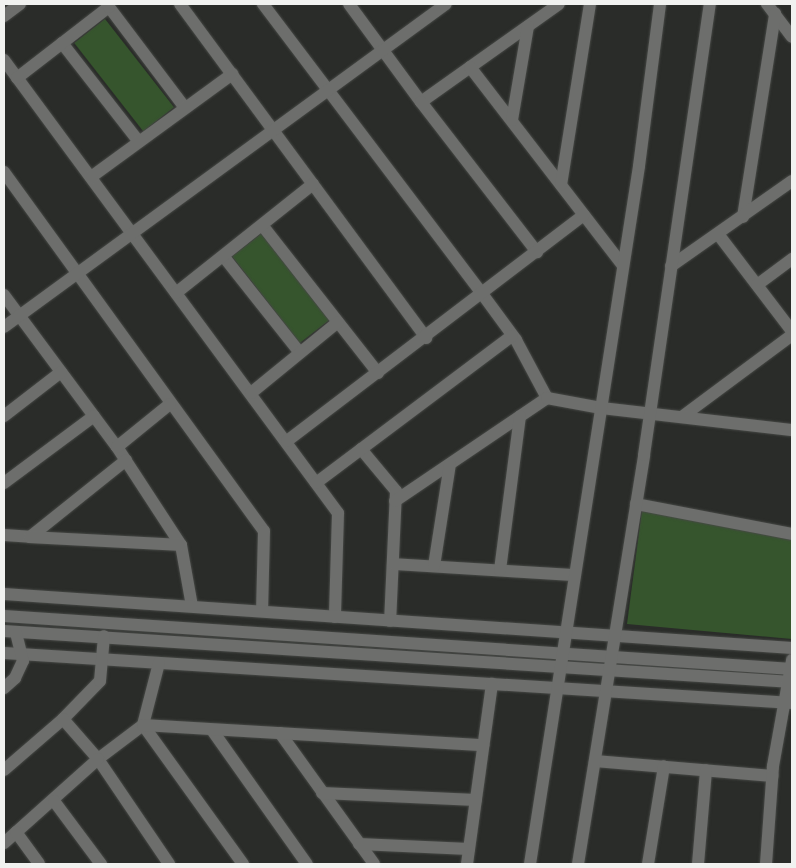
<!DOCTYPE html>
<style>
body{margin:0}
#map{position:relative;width:796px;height:868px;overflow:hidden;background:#2a2c29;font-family:"PT Sans",sans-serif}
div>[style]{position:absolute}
.green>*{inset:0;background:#36552d;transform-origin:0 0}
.roads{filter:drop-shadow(0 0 1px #464845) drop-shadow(0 0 1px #464845)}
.minor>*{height:12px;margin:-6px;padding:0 6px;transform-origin:6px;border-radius:6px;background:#6d6e6c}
span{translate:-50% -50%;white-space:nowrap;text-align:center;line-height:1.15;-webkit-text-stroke:5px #2a2c29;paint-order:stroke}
.frame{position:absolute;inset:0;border:5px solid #f1f2f0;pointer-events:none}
</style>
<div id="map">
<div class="green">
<i style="left:105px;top:19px;width:112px;height:39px;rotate:52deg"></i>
<i style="left:262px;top:233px;width:110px;height:38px;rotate:52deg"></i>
<i style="clip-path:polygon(642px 510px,792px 540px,792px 639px,627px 624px)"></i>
</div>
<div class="roads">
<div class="minor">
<i style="left:180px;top:4px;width:415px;rotate:53.6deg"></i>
<i style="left:263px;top:4px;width:365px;rotate:52.9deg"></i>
<i style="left:483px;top:295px;width:56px;rotate:53.7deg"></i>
<i style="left:516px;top:340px;width:66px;rotate:61.9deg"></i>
<i style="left:349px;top:4px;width:122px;rotate:53.7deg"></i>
<i style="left:421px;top:102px;width:169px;rotate:-35.4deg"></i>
<i style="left:767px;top:4px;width:41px;rotate:52.9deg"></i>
<i style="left:109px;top:7px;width:126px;rotate:53deg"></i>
<i style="left:4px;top:16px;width:20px;rotate:-37deg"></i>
<i style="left:62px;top:43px;width:125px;rotate:52.1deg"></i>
<i style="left:4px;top:60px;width:563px;rotate:53.6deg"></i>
<i style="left:338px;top:513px;width:104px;rotate:91.7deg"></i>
<i style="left:470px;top:67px;width:251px;rotate:52.4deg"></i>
<i style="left:17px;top:78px;width:116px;rotate:-37.7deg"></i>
<i style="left:109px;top:7px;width:4px;rotate:-124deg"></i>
<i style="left:421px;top:102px;width:190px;rotate:52.3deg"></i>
<i style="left:512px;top:120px;width:95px;rotate:-80.3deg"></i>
<i style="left:4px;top:172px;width:443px;rotate:54.1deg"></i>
<i style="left:264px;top:531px;width:80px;rotate:91.4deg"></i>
<i style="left:91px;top:177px;width:175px;rotate:-36.1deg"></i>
<i style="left:561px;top:185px;width:183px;rotate:-80.9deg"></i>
<i style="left:743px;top:217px;width:206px;rotate:-81deg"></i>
<i style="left:262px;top:225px;width:188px;rotate:51.9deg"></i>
<i style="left:718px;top:234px;width:122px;rotate:52.7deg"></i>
<i style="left:224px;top:257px;width:122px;rotate:51.6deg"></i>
<i style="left:671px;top:266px;width:148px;rotate:-35.1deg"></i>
<i style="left:757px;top:285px;width:44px;rotate:-36.6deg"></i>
<i style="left:176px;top:293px;width:175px;rotate:-38.5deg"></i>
<i style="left:4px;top:295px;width:189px;rotate:53.4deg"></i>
<i style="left:117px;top:447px;width:117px;rotate:56.9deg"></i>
<i style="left:181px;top:545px;width:62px;rotate:79.8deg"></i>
<i style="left:4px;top:327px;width:547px;rotate:-36.16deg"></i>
<i style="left:251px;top:393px;width:112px;rotate:-39.2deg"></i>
<i style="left:4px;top:416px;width:72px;rotate:-37.7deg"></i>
<i style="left:683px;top:416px;width:136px;rotate:-36.6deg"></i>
<i style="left:287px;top:441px;width:373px;rotate:-37.3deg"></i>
<i style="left:117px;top:447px;width:68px;rotate:-39.1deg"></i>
<i style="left:361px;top:449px;width:55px;rotate:50.2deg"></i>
<i style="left:396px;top:491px;width:130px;rotate:92.6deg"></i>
<i style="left:4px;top:483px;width:112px;rotate:-36.7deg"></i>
<i style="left:316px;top:483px;width:245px;rotate:-36.9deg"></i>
<i style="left:395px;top:501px;width:184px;rotate:-34.1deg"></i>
<i style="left:547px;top:398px;width:55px;rotate:10.5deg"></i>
<i style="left:601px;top:408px;width:192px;rotate:6.6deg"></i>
<i style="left:636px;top:504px;width:159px;rotate:10.9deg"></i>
<i style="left:4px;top:535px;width:26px;rotate:4deg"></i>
<i style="left:30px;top:537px;width:123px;rotate:-38.7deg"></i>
<i style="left:30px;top:537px;width:151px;rotate:3deg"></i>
<i style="left:393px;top:564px;width:182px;rotate:3.5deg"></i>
<i style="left:434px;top:566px;width:103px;rotate:-81.1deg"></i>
<i style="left:500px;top:570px;width:155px;rotate:-82.6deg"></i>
<i style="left:4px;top:594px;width:790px;rotate:3.92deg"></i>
<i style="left:4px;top:616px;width:790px;rotate:3.85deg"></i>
<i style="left:4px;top:631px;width:790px;rotate:3.7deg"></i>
<i style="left:4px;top:653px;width:790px;rotate:3.63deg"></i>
<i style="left:159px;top:663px;width:64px;rotate:104.5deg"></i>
<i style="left:143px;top:725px;width:56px;rotate:142.9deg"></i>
<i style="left:98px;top:759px;width:127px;rotate:55.9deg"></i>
<i style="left:4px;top:688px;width:15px;rotate:-42deg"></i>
<i style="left:15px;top:678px;width:19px;rotate:-65deg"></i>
<i style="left:23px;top:661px;width:30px;rotate:-104deg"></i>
<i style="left:63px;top:719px;width:53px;rotate:-45.8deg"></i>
<i style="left:100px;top:681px;width:45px;rotate:-84.9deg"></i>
<i style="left:212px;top:730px;width:164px;rotate:54.7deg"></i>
<i style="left:280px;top:733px;width:161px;rotate:54.3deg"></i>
<i style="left:595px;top:761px;width:178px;rotate:4.8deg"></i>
<i style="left:4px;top:770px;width:78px;rotate:-40.8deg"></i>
<i style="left:63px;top:719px;width:53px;rotate:48.8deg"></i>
<i style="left:98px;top:759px;width:126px;rotate:138.2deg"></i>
<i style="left:322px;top:793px;width:154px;rotate:2.6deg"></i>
<i style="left:54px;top:801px;width:79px;rotate:53.3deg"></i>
<i style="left:16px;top:832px;width:39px;rotate:54deg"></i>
<i style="left:359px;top:844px;width:110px;rotate:2.6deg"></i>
<i style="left:243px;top:864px;width:171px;rotate:-125.7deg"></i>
<i style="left:143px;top:725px;width:341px;rotate:3.4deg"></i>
<i style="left:467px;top:864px;width:182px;rotate:-82.1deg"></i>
<i style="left:530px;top:864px;width:706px;rotate:-81.12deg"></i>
<i style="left:639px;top:166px;width:163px;rotate:-82.6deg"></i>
<i style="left:578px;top:864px;width:414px;rotate:-80.8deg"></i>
<i style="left:644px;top:455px;width:456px;rotate:-81.7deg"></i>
<i style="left:648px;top:864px;width:99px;rotate:-80.7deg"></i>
<i style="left:698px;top:864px;width:94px;rotate:-85.1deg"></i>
<i style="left:766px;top:864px;width:98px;rotate:-85.9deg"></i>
<i style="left:773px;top:766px;width:108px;rotate:-79.8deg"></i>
</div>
</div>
<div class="frame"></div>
</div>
